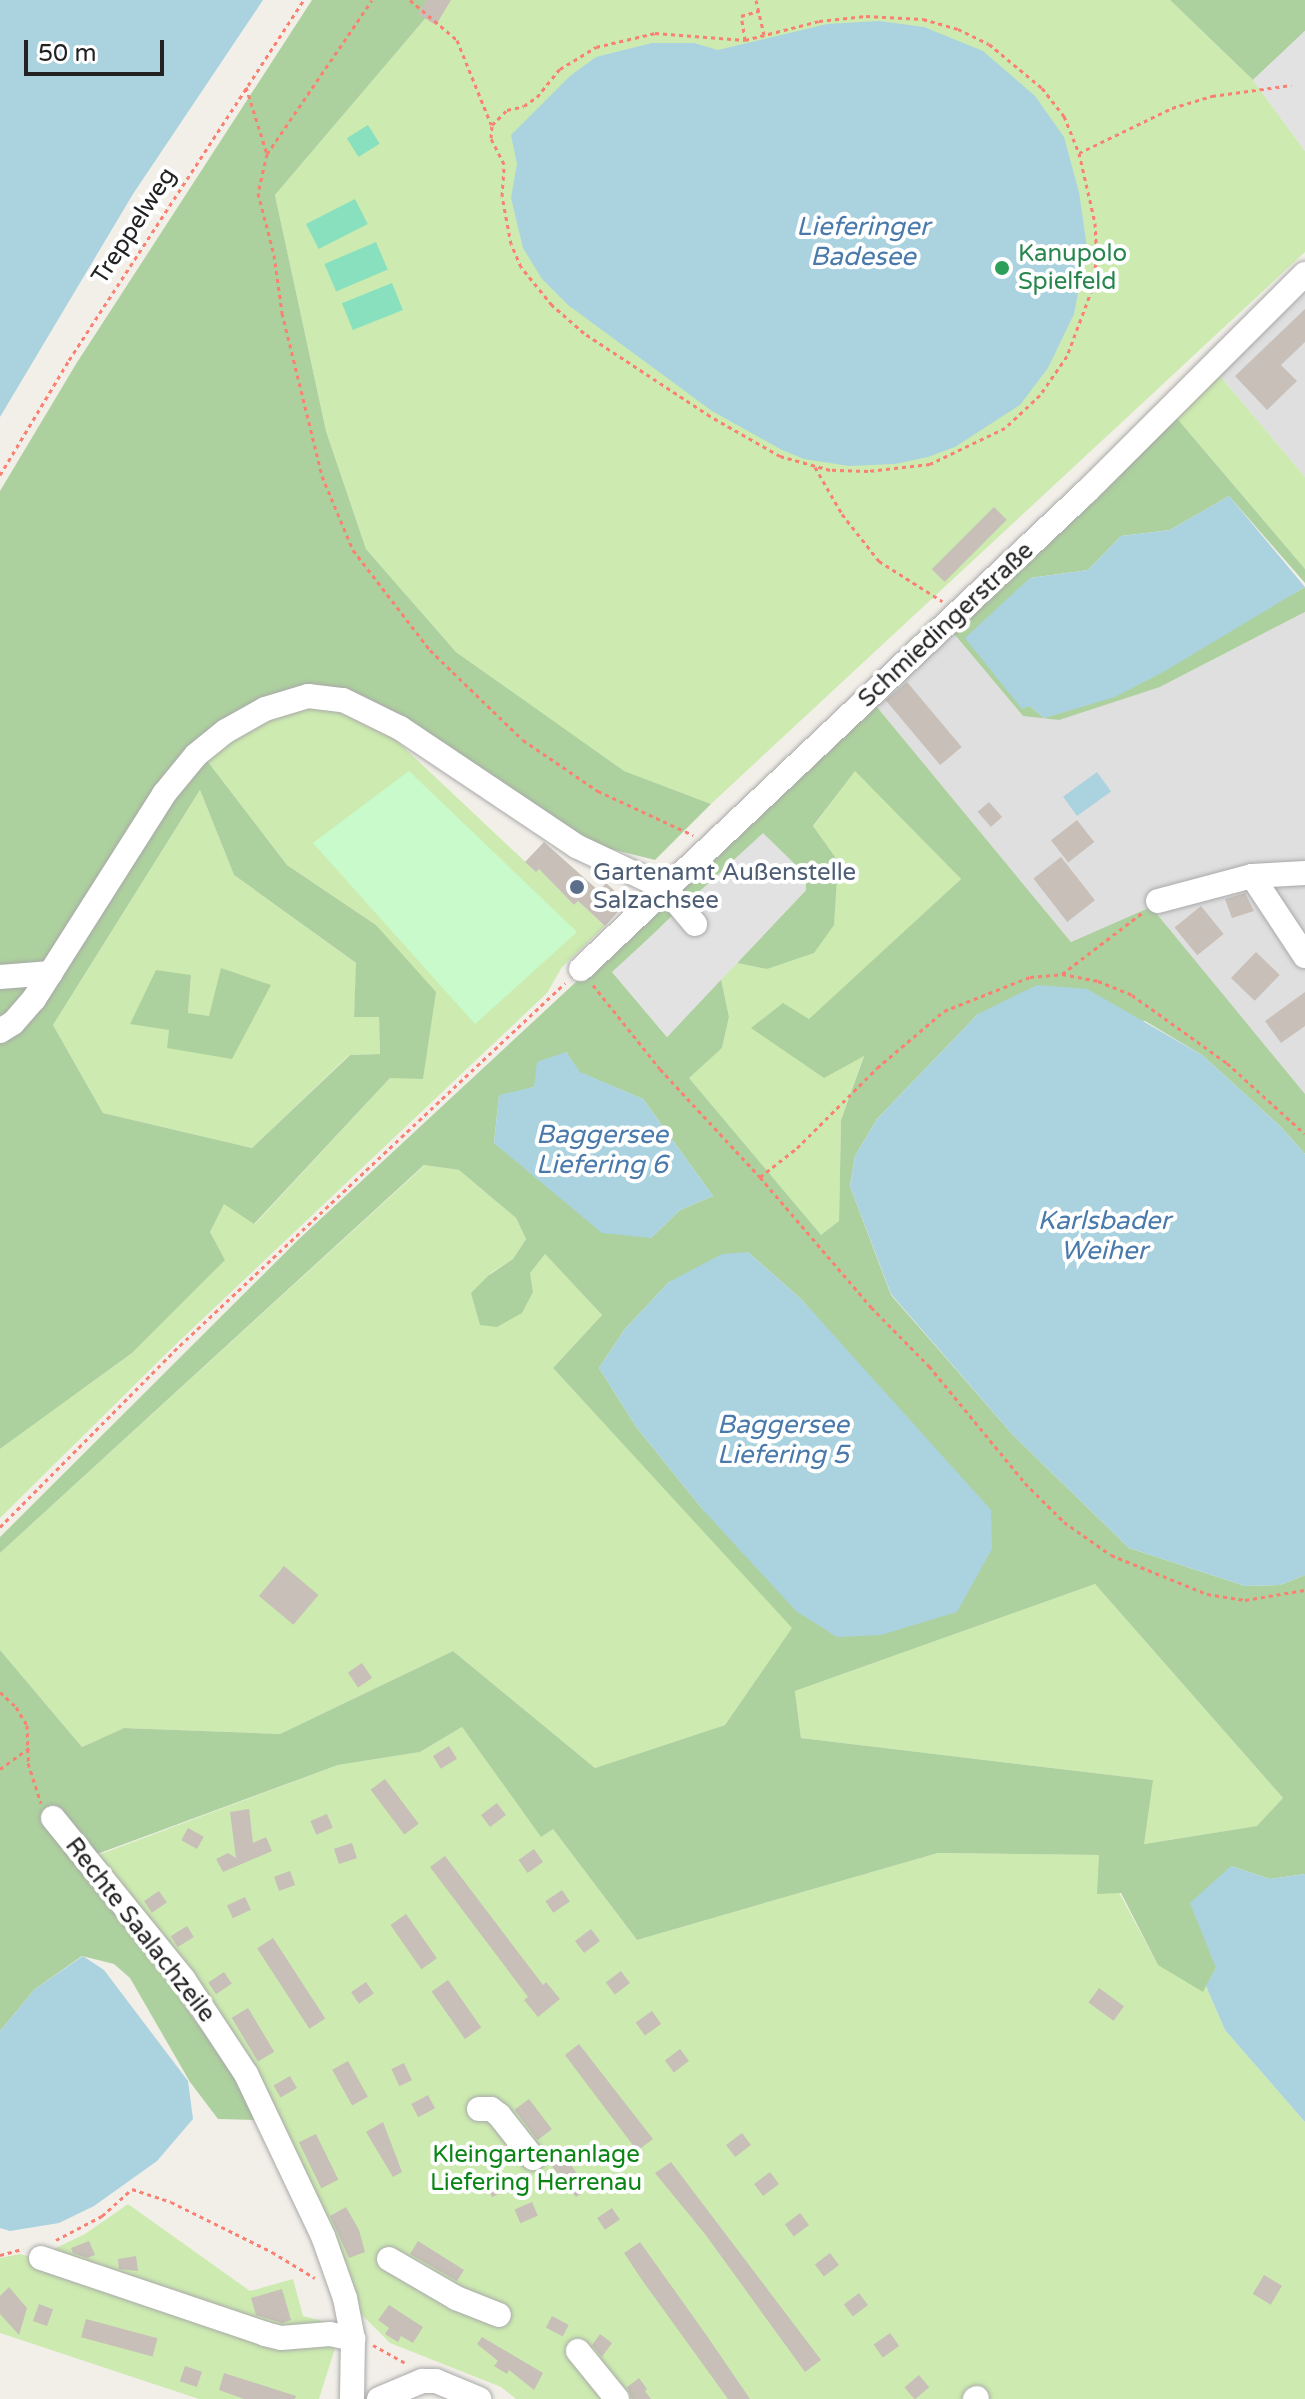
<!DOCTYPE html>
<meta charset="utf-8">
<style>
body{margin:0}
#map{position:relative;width:1305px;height:2399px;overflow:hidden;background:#f2efe9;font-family:"Varela Round",sans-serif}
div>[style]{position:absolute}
.residential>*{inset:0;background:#e0dfdf}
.grass>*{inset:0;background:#cdebb0}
.forest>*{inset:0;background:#add19e}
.park>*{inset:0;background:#c8facc}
.pitch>*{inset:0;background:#88e0be;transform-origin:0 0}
.parking>*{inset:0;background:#e2e2e2}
.water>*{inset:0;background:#aad3df;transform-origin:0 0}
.building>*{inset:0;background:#c7bfb8;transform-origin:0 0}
.path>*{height:3px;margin-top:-1.5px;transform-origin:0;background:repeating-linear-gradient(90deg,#fa8072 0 4px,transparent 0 8px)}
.roads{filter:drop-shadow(0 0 2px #a9a9a9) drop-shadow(0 0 2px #a9a9a9)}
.minor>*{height:24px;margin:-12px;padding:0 12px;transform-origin:12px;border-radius:12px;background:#fff}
.dots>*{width:22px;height:22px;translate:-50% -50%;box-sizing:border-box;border:4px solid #fff;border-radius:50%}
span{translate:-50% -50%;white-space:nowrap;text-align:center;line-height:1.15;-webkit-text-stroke:8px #fff;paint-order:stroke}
.street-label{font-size:24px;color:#222}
.leisure-label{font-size:24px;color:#27864d}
.left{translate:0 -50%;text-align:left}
.service-label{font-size:24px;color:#4e5e75}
.park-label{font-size:24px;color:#0c8416}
.water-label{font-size:26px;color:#4a7aab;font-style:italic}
.scale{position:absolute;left:24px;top:40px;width:140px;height:36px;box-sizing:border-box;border:4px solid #222;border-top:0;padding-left:10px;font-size:24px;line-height:28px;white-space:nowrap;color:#222;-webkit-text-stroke:6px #fff;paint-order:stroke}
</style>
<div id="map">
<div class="residential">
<i style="clip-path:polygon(1305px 289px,1305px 477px,1219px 375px)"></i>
<i style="clip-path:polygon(1305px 612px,1305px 1094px,1151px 908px,1071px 942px,872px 701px,950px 629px,1023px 716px,1160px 687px)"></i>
</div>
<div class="grass">
<i style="clip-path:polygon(441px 0,1170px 0,1253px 80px,1305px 151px,1305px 252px,711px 804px,623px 771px,456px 652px,366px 549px,326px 431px,275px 195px)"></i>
<i style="clip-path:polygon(1219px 375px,1305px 477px,1305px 569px,1175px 416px)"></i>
<i style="clip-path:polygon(309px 703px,343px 707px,397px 741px,535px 871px,539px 869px,574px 905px,578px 901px,605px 926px,562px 967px,547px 993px,172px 1348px,0 1518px,0 1449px,132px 1353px,224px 1260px,210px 1232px,224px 1203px,255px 1224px,390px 1078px,376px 925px,287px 865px,205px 758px,229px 736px)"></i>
<i style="clip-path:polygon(855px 770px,961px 879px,809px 1020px,751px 1028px,864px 1055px,841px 1120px,839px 1221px,821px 1236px,688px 1077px,722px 1048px,729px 1017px,721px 979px,737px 963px,767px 969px,838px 861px,813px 827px)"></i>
<i style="clip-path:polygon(evenodd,200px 790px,234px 875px,357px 964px,354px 1016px,379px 1017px,380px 1054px,349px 1055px,252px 1148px,103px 1113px,53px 1025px,200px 790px,191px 976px,188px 1014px,209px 1016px,167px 1048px,170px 1030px,191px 976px)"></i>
<i style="clip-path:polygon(425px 1165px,459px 1170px,516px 1218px,526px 1239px,513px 1259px,489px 1274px,533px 1292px,529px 1273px,545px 1254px,602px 1315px,553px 1368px,793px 1628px,725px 1725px,595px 1768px,453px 1651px,280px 1734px,124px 1728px,82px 1747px,0 1650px,0 1553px)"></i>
<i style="clip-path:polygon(1095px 1584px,1283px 1798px,1258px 1826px,1143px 1844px,1152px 1780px,801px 1738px,795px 1691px)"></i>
<i style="clip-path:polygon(462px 1727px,541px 1836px,553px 1829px,637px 1940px,938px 1853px,1099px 1855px,1158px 1965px,1206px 1986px,1225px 2030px,1305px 2122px,1305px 2399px,516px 2399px,501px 2387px,390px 2343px,357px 2310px,359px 2304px,258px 2081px,93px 1857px,338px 1765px,420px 1752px)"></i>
<i style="clip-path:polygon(128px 2204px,250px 2291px,293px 2279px,303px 2316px,342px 2326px,319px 2399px,199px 2399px,0 2333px,0 2258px,20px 2254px,35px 2258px,85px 2234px)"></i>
</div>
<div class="forest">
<i style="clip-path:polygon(evenodd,312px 0,441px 0,275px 195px,326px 431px,366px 549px,456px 652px,624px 771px,711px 804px,655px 860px,583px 842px,306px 685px,205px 758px,287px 865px,376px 925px,436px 992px,423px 1079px,390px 1078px,254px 1224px,224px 1204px,210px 1232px,225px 1260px,132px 1353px,0 1449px,0 491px,76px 364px,312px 0,200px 790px,234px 875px,356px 963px,354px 1017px,379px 1017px,380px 1054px,350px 1055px,252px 1148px,103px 1113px,53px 1025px,200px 790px)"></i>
<i style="clip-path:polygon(1170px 0,1305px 0,1305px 31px,1253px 80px)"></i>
<i style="clip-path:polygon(1175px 416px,1305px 569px,1305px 583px,1229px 496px,1170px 530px,1121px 536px,1088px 570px,1030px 578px,1030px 706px,1044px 718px,1115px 696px,1305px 587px,1305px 612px,1160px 687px,1059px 720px,1023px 716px,950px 629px)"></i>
<i style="clip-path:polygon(evenodd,872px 701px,1071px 942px,1151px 907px,1305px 1094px,1305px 1154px,1281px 1127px,1202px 1055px,1145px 1021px,978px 1014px,877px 1119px,855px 1156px,850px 1186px,891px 1295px,1013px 1435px,1129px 1548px,1245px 1586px,1280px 1585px,1305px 1575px,1305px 1874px,1270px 1879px,1231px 1866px,1216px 1968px,1203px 1992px,1158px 1965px,1121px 1893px,1097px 1894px,1099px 1855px,938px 1853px,637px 1940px,553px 1829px,541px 1837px,462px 1727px,420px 1752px,338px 1765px,81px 1860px,243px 2088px,258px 2120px,218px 2119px,190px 2082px,130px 1978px,114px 1964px,82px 1956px,35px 1989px,0 2031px,0 1650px,82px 1747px,124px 1728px,280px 1734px,453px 1651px,595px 1768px,725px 1725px,792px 1628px,553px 1368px,602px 1315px,545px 1254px,530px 1273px,533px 1292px,522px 1313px,497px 1327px,480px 1325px,471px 1293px,489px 1275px,513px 1259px,526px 1239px,516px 1218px,459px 1170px,424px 1165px,0 1553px,0 1537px,299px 1239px,661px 903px,672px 916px,613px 973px,667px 1037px,721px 979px,729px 1017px,722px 1048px,689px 1078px,821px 1235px,839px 1221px,841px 1120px,864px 1056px,824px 1078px,751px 1028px,783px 1003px,809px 1019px,961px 879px,855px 771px,813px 826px,838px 861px,834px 925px,814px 953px,767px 969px,737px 963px,806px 890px,687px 903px,674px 889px,872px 701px,566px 1052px,579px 1072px,643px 1099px,713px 1196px,680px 1210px,651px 1238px,540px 1180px,494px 1143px,499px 1096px,534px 1087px,566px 1052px,872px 701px,748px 1252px,802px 1300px,865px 1373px,704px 1511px,637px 1428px,599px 1368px,625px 1329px,669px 1282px,748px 1252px,872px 701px,1095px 1584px,1283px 1798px,1257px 1826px,1144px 1844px,1153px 1780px,801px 1738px,795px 1691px,1095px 1584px)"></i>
<i style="clip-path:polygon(221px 968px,271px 985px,232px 1059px,167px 1048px,169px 1030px,130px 1024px,156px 970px,191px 975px,188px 1013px,209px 1016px)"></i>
</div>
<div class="park">
<i style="clip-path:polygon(409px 771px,577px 932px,475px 1024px,313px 843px)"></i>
</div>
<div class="pitch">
<i style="left:368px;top:125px;width:22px;height:25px;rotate:58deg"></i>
<i style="left:355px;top:199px;width:28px;height:55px;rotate:63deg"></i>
<i style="left:376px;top:242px;width:30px;height:56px;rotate:67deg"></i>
<i style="left:392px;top:283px;width:29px;height:54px;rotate:68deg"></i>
</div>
<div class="parking">
<i style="clip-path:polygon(1305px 31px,1305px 151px,1253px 80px)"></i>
<i style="clip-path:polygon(763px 833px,806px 875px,806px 890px,667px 1037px,612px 972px)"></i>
</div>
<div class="water">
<i style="clip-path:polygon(0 0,263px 0,133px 194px,0 417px)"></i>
<i style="clip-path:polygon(879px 21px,924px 27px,983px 51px,1035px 96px,1064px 137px,1079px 192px,1087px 247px,1074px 314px,1048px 368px,1020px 405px,955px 447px,928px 457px,895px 464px,849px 466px,804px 459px,782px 450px,712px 411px,568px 305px,542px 279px,523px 248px,511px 198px,517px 164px,511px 135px,570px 76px,596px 57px,652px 43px,694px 43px,718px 50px,827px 24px)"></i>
<i style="clip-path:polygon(1229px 496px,1305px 587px,1165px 671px,1115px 697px,1044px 718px,1030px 706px,1022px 709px,965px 638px,1030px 578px,1088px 570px,1121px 536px,1170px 530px)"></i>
<i style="left:1097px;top:772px;width:24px;height:42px;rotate:54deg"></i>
<i style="clip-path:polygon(1037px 985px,1087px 989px,1202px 1055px,1281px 1127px,1305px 1154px,1305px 1575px,1280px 1585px,1245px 1586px,1129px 1548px,1013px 1435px,891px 1294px,850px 1186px,855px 1156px,877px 1119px,978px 1014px)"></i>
<i style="clip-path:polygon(566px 1052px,580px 1072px,643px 1099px,713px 1196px,680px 1210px,651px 1238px,602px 1233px,494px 1143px,499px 1095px,534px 1087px,537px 1062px)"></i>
<i style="clip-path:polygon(748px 1252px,802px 1300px,991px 1510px,992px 1549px,957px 1612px,881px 1635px,837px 1637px,796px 1611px,704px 1511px,637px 1428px,599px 1368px,625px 1329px,669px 1282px,722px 1254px)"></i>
<i style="clip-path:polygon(1231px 1866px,1270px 1879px,1305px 1874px,1305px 2122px,1225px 2030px,1206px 1986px,1216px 1968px,1190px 1903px)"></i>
<i style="clip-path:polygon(83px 1956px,104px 1970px,188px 2081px,193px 2119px,157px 2161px,94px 2206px,59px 2223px,10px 2231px,0 2228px,0 2031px,35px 1989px)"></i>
</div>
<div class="building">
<i style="clip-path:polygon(427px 0,451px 0,436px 25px,418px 14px)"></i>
<i style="clip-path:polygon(1305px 309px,1305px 342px,1281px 365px,1297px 381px,1267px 410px,1235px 376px)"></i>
<i style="left:994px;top:507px;width:18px;height:88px;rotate:45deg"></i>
<i style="left:907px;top:682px;width:85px;height:28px;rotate:50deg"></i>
<i style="left:989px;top:802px;width:20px;height:15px;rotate:49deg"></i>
<i style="left:1077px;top:820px;width:28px;height:33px;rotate:52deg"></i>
<i style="clip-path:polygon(544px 842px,599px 891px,606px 883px,627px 902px,605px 926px,578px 901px,574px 905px,539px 869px,536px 872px,525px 862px)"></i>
<i style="left:1061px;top:857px;width:55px;height:35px;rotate:52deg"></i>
<i style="clip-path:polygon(1245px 893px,1254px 911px,1232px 918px,1225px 899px)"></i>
<i style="left:1201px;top:906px;width:36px;height:34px;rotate:51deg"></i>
<i style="left:1256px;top:952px;width:33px;height:36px;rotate:44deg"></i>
<i style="clip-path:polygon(1305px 992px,1305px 1026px,1281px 1043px,1265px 1021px)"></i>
<i style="left:284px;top:1566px;width:45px;height:39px;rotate:40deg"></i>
<i style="left:362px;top:1663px;width:18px;height:17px;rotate:56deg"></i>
<i style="left:449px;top:1746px;width:15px;height:19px;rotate:58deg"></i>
<i style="left:385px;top:1779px;width:56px;height:18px;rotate:53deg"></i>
<i style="left:497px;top:1803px;width:15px;height:20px;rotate:53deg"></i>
<i style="clip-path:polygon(249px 1809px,253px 1843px,266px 1837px,272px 1851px,223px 1872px,216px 1859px,228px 1853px,236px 1858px,230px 1812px)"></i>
<i style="left:327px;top:1814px;width:15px;height:18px;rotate:67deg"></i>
<i style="left:188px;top:1828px;width:18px;height:14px;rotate:29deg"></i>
<i style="left:352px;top:1843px;width:16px;height:19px;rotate:72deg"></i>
<i style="left:534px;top:1849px;width:16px;height:19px;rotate:55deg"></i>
<i style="clip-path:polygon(445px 1856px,543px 1985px,546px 1982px,560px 1999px,538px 2017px,524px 2000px,528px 1997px,430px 1867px)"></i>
<i style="left:290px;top:1871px;width:15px;height:17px;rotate:70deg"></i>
<i style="left:562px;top:1890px;width:14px;height:20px;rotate:56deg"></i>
<i style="left:159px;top:1891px;width:14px;height:18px;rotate:56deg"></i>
<i style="left:245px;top:1897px;width:14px;height:20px;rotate:65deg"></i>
<i style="left:406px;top:1914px;width:54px;height:19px;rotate:55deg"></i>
<i style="left:187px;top:1926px;width:13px;height:19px;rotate:58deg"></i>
<i style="left:591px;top:1929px;width:15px;height:20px;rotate:53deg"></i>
<i style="left:273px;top:1938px;width:96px;height:19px;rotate:57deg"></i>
<i style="left:621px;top:1971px;width:15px;height:19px;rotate:53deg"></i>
<i style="left:224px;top:1972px;width:14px;height:19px;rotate:56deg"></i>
<i style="left:448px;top:1980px;width:58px;height:20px;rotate:55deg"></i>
<i style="left:366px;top:1982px;width:14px;height:18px;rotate:56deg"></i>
<i style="left:1099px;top:1988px;width:31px;height:18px;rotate:36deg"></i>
<i style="left:248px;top:2008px;width:51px;height:19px;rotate:59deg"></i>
<i style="left:652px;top:2011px;width:16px;height:20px;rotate:55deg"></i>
<i style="clip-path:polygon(579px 2044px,653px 2139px,641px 2148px,635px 2148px,565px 2055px)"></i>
<i style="left:680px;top:2049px;width:15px;height:19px;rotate:53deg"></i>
<i style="left:348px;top:2061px;width:41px;height:18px;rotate:61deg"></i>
<i style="left:404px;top:2063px;width:19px;height:14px;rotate:65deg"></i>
<i style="left:290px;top:2076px;width:14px;height:19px;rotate:60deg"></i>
<i style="left:428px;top:2095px;width:15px;height:19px;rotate:62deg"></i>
<i style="left:529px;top:2099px;width:38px;height:18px;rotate:53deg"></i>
<i style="clip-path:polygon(383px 2122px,402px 2172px,393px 2177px,366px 2132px)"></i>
<i style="left:742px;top:2133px;width:15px;height:20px;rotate:53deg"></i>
<i style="left:316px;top:2134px;width:51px;height:19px;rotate:64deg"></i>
<i style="left:480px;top:2147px;width:18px;height:14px;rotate:9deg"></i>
<i style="clip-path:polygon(561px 2151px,588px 2189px,576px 2197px,548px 2161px)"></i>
<i style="clip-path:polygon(671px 2162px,821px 2360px,805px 2372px,705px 2234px,655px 2173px)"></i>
<i style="left:770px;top:2172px;width:15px;height:20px;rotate:53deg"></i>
<i style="left:502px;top:2175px;width:15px;height:19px;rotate:62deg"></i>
<i style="left:532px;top:2202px;width:15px;height:19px;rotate:67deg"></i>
<i style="clip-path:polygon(346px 2207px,359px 2230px,365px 2252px,349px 2258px,330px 2216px)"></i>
<i style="left:612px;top:2208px;width:14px;height:18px;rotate:56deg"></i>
<i style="left:800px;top:2213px;width:15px;height:19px;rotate:53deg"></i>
<i style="clip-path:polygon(89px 2241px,95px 2255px,87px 2258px,73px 2253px,71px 2248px)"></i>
<i style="clip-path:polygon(418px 2241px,464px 2270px,457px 2281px,410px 2254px)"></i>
<i style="clip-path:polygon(640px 2242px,707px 2336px,750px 2399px,728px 2399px,642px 2280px,624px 2253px)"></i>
<i style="left:830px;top:2253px;width:15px;height:19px;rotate:53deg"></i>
<i style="clip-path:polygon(136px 2256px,138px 2271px,119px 2269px,118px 2259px)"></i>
<i style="left:1264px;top:2275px;width:21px;height:22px;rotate:31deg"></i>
<i style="clip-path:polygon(9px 2287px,27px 2308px,19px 2335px,0 2314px,0 2296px)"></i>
<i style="clip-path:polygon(282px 2289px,291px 2320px,282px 2323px,256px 2315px,251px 2298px)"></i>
<i style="left:859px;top:2293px;width:15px;height:19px;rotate:53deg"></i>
<i style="left:39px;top:2304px;width:15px;height:18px;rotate:20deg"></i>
<i style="clip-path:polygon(389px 2305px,423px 2327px,413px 2343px,401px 2336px,398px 2342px,385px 2334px,389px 2328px,378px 2320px)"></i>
<i style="left:552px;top:2316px;width:19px;height:13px;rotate:28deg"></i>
<i style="left:86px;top:2319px;width:74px;height:19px;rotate:15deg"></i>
<i style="left:890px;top:2333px;width:16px;height:20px;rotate:55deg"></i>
<i style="clip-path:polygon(600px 2334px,612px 2343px,602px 2357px,592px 2345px)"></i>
<i style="clip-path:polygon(482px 2337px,543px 2373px,534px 2390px,509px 2370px,507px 2374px,494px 2366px,498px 2361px,477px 2344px)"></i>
<i style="left:185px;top:2366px;width:18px;height:16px;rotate:19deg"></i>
<i style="clip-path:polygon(224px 2373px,296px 2396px,295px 2399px,244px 2399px,219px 2390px)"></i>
<i style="left:919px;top:2375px;width:16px;height:19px;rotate:50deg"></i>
<i style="clip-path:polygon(639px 2378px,647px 2389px,645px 2391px,651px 2399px,632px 2399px,627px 2387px)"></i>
</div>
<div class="path">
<i style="left:410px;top:0;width:62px;rotate:40.4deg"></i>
<i style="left:457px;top:40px;width:91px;rotate:68deg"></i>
<i style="left:756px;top:0;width:36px;rotate:77deg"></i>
<i style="left:866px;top:16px;width:57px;rotate:3deg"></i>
<i style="left:923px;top:19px;width:36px;rotate:16deg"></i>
<i style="left:958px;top:29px;width:34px;rotate:26deg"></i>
<i style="left:989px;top:44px;width:69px;rotate:39.7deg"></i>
<i style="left:1042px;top:88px;width:36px;rotate:52deg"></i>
<i style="left:1064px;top:116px;width:40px;rotate:68deg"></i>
<i style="left:1079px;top:153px;width:72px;rotate:77.1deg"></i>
<i style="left:1095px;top:223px;width:33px;rotate:87deg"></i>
<i style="left:1097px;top:256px;width:33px;rotate:99deg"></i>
<i style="left:1092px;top:289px;width:72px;rotate:110.5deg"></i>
<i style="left:1067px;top:356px;width:47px;rotate:124.7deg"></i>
<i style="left:1040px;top:395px;width:48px;rotate:136.7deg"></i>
<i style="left:1005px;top:428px;width:83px;rotate:154.4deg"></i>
<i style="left:930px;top:464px;width:62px;rotate:173.6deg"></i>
<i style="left:868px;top:471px;width:38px;rotate:-178deg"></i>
<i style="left:830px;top:470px;width:52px;rotate:-164.4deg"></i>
<i style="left:780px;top:456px;width:81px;rotate:-150.3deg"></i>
<i style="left:710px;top:416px;width:151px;rotate:-146.6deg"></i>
<i style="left:584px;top:333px;width:43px;rotate:-138.8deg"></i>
<i style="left:552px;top:305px;width:49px;rotate:-129.2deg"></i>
<i style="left:521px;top:267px;width:25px;rotate:-113deg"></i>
<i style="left:511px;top:244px;width:49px;rotate:-100.6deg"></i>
<i style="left:502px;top:196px;width:32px;rotate:-86deg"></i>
<i style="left:504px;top:164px;width:29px;rotate:-117deg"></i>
<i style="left:491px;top:138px;width:13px;rotate:-86deg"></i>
<i style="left:492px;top:125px;width:21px;rotate:-45deg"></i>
<i style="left:507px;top:110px;width:17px;rotate:-13deg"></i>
<i style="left:524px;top:106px;width:16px;rotate:-35deg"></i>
<i style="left:537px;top:97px;width:36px;rotate:-51deg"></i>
<i style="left:560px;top:69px;width:42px;rotate:-31.4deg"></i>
<i style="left:596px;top:47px;width:61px;rotate:-13.3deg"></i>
<i style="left:655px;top:33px;width:90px;rotate:4.4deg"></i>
<i style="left:745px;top:40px;width:76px;rotate:-14.4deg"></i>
<i style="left:819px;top:21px;width:47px;rotate:-6.1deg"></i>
<i style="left:745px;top:40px;width:24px;rotate:-99deg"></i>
<i style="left:741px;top:16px;width:19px;rotate:-16deg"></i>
<i style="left:246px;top:87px;width:70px;rotate:72.6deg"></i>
<i style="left:267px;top:154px;width:40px;rotate:103deg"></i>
<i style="left:258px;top:193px;width:64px;rotate:75.5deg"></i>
<i style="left:274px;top:255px;width:59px;rotate:82.1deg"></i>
<i style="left:282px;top:313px;width:168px;rotate:76.2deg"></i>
<i style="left:322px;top:476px;width:80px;rotate:67.3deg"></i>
<i style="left:353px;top:550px;width:126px;rotate:52.4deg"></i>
<i style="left:430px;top:650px;width:129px;rotate:44.1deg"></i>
<i style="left:523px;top:740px;width:91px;rotate:34.2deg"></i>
<i style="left:598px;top:791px;width:105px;rotate:24.9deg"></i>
<i style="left:1079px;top:153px;width:103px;rotate:-25.8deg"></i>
<i style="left:1172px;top:108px;width:42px;rotate:-16.7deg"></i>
<i style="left:1212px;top:96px;width:80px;rotate:-7.9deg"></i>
<i style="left:267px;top:154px;width:186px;rotate:-55.7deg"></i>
<i style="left:815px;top:467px;width:54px;rotate:60.1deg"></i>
<i style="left:842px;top:514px;width:60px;rotate:51.8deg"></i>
<i style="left:879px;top:561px;width:75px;rotate:32.4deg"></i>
<i style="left:0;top:475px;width:134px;rotate:-59deg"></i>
<i style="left:69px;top:360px;width:430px;rotate:-56.9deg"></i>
<i style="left:1062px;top:974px;width:101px;rotate:-37.3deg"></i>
<i style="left:593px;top:985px;width:107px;rotate:51.4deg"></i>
<i style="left:660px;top:1069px;width:147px;rotate:47.2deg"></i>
<i style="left:760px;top:1177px;width:171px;rotate:49.5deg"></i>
<i style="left:871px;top:1307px;width:83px;rotate:45.5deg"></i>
<i style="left:929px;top:1366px;width:151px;rotate:50.6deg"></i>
<i style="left:1025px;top:1483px;width:55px;rotate:45deg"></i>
<i style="left:1064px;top:1522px;width:57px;rotate:35.1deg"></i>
<i style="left:1111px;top:1555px;width:104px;rotate:22.1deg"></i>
<i style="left:1207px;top:1594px;width:38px;rotate:9deg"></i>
<i style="left:1245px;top:1600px;width:61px;rotate:-9.5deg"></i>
<i style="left:760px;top:1177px;width:47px;rotate:-38.1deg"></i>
<i style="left:797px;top:1148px;width:113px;rotate:-45deg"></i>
<i style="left:877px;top:1068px;width:88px;rotate:-40.4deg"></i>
<i style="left:944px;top:1011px;width:92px;rotate:-21.6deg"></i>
<i style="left:1030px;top:977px;width:32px;rotate:-5deg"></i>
<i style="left:1062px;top:974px;width:37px;rotate:11deg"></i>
<i style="left:1098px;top:981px;width:37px;rotate:22deg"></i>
<i style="left:1132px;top:995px;width:117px;rotate:35.6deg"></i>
<i style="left:1227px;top:1063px;width:105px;rotate:42.3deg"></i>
<i style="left:0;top:1527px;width:247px;rotate:-45.3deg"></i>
<i style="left:174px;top:1351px;width:537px;rotate:-43.26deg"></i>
<i style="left:0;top:1692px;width:22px;rotate:43deg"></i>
<i style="left:16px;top:1707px;width:21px;rotate:59deg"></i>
<i style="left:27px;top:1725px;width:38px;rotate:88deg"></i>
<i style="left:28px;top:1763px;width:42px;rotate:72deg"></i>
<i style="left:0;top:1769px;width:36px;rotate:-36deg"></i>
<i style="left:56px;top:2240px;width:52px;rotate:-27.6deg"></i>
<i style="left:102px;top:2216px;width:40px;rotate:-42deg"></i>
<i style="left:132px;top:2189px;width:41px;rotate:18.4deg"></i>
<i style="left:171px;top:2202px;width:113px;rotate:26.3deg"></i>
<i style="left:272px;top:2252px;width:50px;rotate:31.2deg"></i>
<i style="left:0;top:2255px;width:24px;rotate:-15deg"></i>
<i style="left:373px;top:2345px;width:37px;rotate:29deg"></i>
</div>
<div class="roads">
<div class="minor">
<i style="left:1252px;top:876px;width:96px;rotate:56.5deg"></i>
<i style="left:1158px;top:901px;width:97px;rotate:-14.9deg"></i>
<i style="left:1252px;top:876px;width:53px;rotate:-3.2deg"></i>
<i style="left:581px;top:969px;width:695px;rotate:-43.37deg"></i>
<i style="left:1086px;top:492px;width:309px;rotate:-44.9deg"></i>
<i style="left:0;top:977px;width:51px;rotate:-4.5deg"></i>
<i style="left:0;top:1031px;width:15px;rotate:-32deg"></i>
<i style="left:13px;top:1023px;width:32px;rotate:-49deg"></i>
<i style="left:34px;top:999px;width:243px;rotate:-57.6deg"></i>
<i style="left:164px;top:794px;width:50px;rotate:-50.6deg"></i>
<i style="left:196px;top:755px;width:38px;rotate:-39deg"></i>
<i style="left:226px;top:731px;width:45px;rotate:-29.4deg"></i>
<i style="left:265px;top:709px;width:45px;rotate:-16.8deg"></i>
<i style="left:308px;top:696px;width:35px;rotate:7deg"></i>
<i style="left:343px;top:700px;width:64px;rotate:26.2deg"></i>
<i style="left:400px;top:728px;width:212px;rotate:33.8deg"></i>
<i style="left:576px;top:846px;width:98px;rotate:25.3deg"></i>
<i style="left:665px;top:888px;width:47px;rotate:50.2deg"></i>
<i style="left:53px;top:1818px;width:208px;rotate:51deg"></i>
<i style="left:184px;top:1980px;width:113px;rotate:56.6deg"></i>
<i style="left:246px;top:2074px;width:179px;rotate:64.6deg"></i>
<i style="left:323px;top:2236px;width:66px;rotate:70.5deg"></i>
<i style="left:345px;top:2298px;width:42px;rotate:79deg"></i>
<i style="left:353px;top:2339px;width:60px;rotate:91deg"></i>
<i style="left:479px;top:2109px;width:12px"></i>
<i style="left:491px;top:2109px;width:10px;rotate:37deg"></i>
<i style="left:499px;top:2115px;width:55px;rotate:51.7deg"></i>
<i style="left:41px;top:2258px;width:237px;rotate:18.7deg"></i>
<i style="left:265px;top:2334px;width:16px;rotate:14deg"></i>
<i style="left:281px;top:2338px;width:49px;rotate:-4.7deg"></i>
<i style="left:330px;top:2334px;width:24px;rotate:12deg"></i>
<i style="left:389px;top:2259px;width:78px;rotate:30.2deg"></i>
<i style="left:456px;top:2298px;width:46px;rotate:21.6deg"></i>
<i style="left:578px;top:2351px;width:62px;rotate:50.9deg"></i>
<i style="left:379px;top:2399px;width:47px;rotate:-22.7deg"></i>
<i style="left:422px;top:2381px;width:14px"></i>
<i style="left:436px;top:2381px;width:47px;rotate:22.7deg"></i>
<i style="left:975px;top:2399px;width:2px;rotate:-27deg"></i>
</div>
</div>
<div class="dots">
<i style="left:1002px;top:268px;background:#2e9e5b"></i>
<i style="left:577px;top:887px;background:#5c6f8a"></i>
</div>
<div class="street-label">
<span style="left:134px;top:226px;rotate:-57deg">Treppelweg</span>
<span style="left:946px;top:625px;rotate:-43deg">Schmiedingerstraße</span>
<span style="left:140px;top:1930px;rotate:52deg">Rechte Saalachzeile</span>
</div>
<div class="leisure-label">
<span class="left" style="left:1018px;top:268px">Kanupolo<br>Spielfeld</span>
</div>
<div class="service-label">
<span class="left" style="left:593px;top:887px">Gartenamt Außenstelle<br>Salzachsee</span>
</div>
<div class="park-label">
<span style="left:536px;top:2169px">Kleingartenanlage<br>Liefering Herrenau</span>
</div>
<div class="water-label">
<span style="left:863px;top:242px">Lieferinger<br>Badesee</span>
<span style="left:602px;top:1150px">Baggersee<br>Liefering 6</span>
<span style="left:1104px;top:1236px">Karlsbader<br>Weiher</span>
<span style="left:783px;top:1440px">Baggersee<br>Liefering 5</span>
</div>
<div class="scale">50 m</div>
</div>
